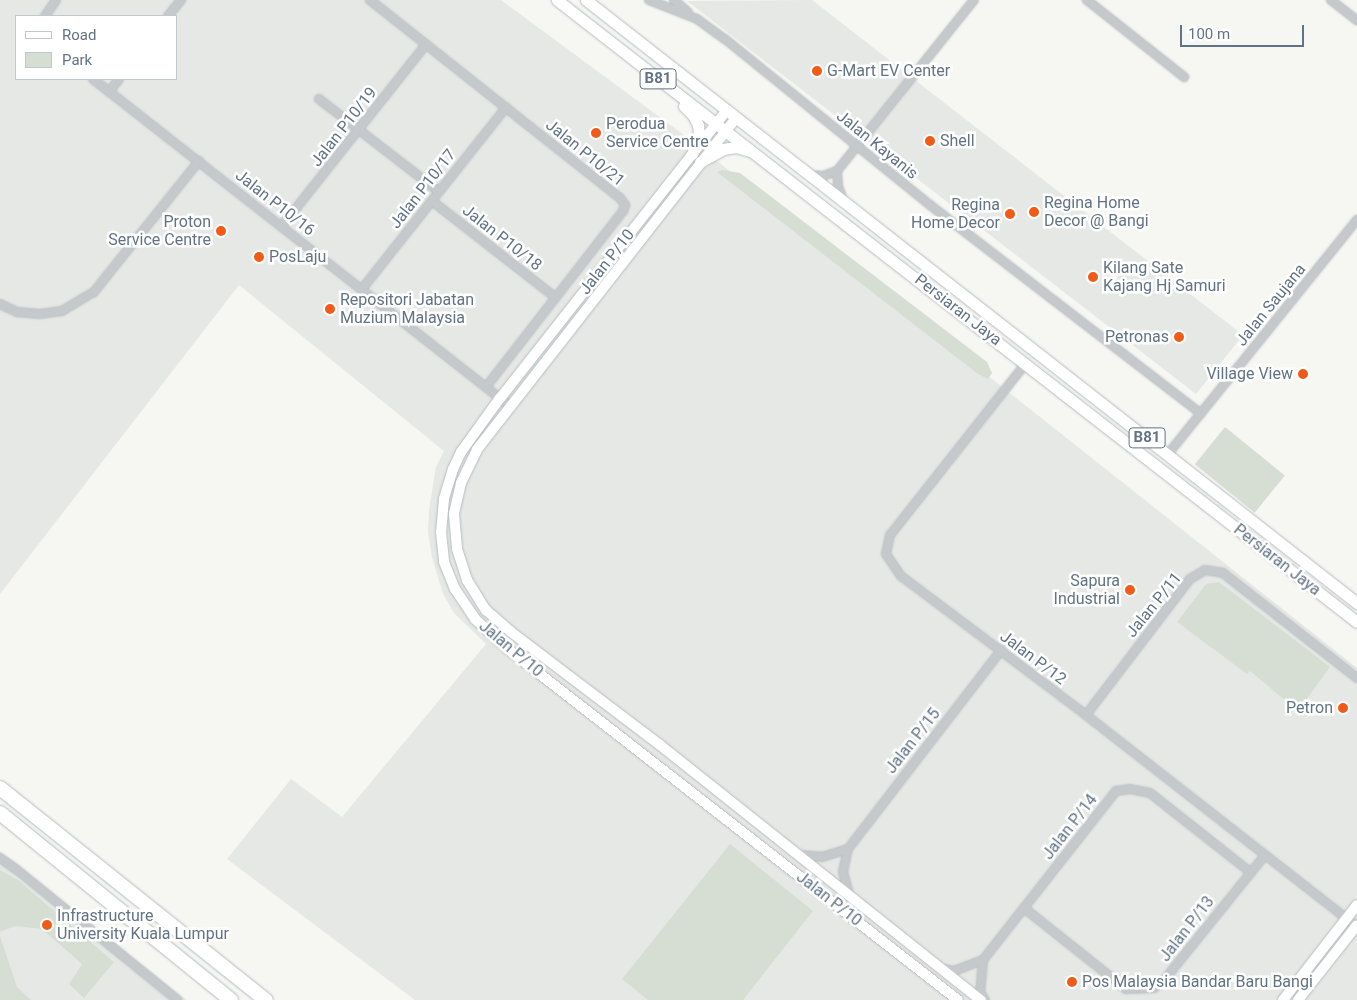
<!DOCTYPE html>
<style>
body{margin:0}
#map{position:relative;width:1357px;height:1000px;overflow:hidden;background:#f6f6f2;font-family:Roboto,sans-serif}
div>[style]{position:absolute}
.built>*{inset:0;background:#e6e8e5}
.green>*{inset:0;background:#d6ded3;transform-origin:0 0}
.roads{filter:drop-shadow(0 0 1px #b7bcc1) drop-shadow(0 0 1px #b7bcc1)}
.street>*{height:8px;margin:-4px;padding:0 4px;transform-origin:4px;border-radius:4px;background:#c5c9cc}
.secondary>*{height:10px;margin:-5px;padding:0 5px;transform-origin:5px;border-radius:5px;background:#fff}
.primary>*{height:11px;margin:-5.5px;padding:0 5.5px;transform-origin:5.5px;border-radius:5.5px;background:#fff}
.highway>*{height:14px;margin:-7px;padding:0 7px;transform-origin:7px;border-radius:7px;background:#fff}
.dots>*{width:14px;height:14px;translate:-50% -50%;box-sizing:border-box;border:2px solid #fff;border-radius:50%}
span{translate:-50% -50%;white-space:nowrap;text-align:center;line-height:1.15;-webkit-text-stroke:5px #fff;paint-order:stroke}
.shield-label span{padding:1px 4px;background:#fff;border:1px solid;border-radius:4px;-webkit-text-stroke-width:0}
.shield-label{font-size:15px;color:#627385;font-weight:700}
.poi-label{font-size:16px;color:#627385}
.left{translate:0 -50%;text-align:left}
.right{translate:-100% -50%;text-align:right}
.street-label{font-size:16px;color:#627385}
.legend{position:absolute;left:15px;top:15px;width:162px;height:65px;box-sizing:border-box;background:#fff;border:1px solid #c0c7ce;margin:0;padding:6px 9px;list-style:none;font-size:15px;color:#627385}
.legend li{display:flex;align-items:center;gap:10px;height:25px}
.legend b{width:25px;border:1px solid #c0c7ce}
.scale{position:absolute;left:1180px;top:25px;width:124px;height:22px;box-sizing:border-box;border:2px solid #627385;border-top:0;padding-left:6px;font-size:15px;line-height:18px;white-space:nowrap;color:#627385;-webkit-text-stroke:4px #fff;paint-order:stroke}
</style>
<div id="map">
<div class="built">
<i style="clip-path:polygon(evenodd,0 0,501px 0,684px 135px,1357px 668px,1357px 1000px,415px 1000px,227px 859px,291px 779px,342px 817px,486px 644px,454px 613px,443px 594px,432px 557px,428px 532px,429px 510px,436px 467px,444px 451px,239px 285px,0 594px,0 0,16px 16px,176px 16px,176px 79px,16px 79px,16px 16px)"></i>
<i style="clip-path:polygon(812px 0,1243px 335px,1196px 394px,687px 1px)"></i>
<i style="clip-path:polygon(0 851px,187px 1000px,0 1000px)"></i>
</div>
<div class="green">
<i style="clip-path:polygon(722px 170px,740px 173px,987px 362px,992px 373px,988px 379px,978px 374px,717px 172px)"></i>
<i style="left:1225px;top:427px;width:77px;height:48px;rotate:39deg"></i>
<i style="clip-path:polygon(1219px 582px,1330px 667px,1298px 711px,1250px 671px,1247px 674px,1177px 622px,1206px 584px)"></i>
<i style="clip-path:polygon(730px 844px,813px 911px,743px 1000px,648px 1000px,622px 979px)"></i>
<i style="clip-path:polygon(0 870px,18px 880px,114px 962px,84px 998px,69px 984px,82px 964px,42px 929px,15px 926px,0 932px)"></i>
<i style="clip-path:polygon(0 936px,17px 987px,31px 1000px,0 1000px)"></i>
</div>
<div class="roads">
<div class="street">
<i style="left:370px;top:0;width:319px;rotate:38.4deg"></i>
<i style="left:620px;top:198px;width:9px;rotate:54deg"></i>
<i style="left:625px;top:205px;width:6px;rotate:108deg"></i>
<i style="left:623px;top:211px;width:223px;rotate:127.9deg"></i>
<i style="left:649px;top:0;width:52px;rotate:21.6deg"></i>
<i style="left:697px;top:19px;width:34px;rotate:36deg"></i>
<i style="left:725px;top:39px;width:264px;rotate:39deg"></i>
<i style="left:930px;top:205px;width:342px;rotate:37.6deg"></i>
<i style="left:674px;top:0;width:18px;rotate:41deg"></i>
<i style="left:1087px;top:0;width:124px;rotate:38.4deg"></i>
<i style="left:1331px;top:0;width:33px;rotate:38deg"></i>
<i style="left:45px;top:16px;width:19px;rotate:-55deg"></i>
<i style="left:168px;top:16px;width:21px;rotate:-51deg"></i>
<i style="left:93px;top:79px;width:530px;rotate:38.1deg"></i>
<i style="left:109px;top:92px;width:16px;rotate:-52deg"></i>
<i style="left:319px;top:99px;width:150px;rotate:37.7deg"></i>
<i style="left:837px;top:171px;width:15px;rotate:86deg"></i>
<i style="left:838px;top:186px;width:15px;rotate:70deg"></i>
<i style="left:811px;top:175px;width:12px;rotate:5deg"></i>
<i style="left:823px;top:176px;width:15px;rotate:-20deg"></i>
<i style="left:837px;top:171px;width:219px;rotate:-51.3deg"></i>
<i style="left:432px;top:201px;width:157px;rotate:38deg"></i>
<i style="left:282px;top:226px;width:232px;rotate:-51.6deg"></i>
<i style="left:362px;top:289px;width:232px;rotate:-51.6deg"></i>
<i style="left:0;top:304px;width:19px;rotate:25deg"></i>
<i style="left:17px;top:312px;width:23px;rotate:5deg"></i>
<i style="left:40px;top:314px;width:22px;rotate:-8deg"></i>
<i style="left:62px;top:311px;width:37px;rotate:-31deg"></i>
<i style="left:94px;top:292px;width:168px;rotate:-51.3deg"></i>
<i style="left:1026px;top:363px;width:219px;rotate:128.3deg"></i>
<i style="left:890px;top:535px;width:19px;rotate:102deg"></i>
<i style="left:886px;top:554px;width:27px;rotate:56deg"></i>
<i style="left:901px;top:576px;width:231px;rotate:36.9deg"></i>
<i style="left:1086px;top:715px;width:343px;rotate:38deg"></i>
<i style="left:1168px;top:454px;width:301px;rotate:-51.1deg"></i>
<i style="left:1086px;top:715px;width:171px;rotate:-52.6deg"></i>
<i style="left:1190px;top:579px;width:17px;rotate:-31deg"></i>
<i style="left:1205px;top:570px;width:18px;rotate:9deg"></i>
<i style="left:1223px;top:573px;width:170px;rotate:38.1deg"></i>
<i style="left:801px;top:855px;width:21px;rotate:5deg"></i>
<i style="left:822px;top:857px;width:27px;rotate:-17deg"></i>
<i style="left:0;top:858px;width:19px;rotate:35deg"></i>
<i style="left:16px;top:869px;width:208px;rotate:39.1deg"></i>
<i style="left:849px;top:894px;width:23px;rotate:-105deg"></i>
<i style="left:843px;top:872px;width:24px;rotate:-78deg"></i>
<i style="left:848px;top:849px;width:251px;rotate:-52.4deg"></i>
<i style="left:1024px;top:908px;width:130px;rotate:38.5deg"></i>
<i style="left:1126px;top:989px;width:28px;rotate:-2deg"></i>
<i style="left:1154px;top:988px;width:14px;rotate:-39deg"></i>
<i style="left:1165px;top:979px;width:159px;rotate:-51.1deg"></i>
<i style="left:983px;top:960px;width:32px;rotate:95deg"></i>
<i style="left:980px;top:992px;width:9px;rotate:58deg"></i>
<i style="left:944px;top:969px;width:10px;rotate:11deg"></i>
<i style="left:954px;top:971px;width:31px;rotate:-21deg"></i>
<i style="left:983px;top:960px;width:215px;rotate:-51.8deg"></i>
<i style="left:1116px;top:791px;width:14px;rotate:-8deg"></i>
<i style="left:1130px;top:789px;width:20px;rotate:11deg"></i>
<i style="left:1150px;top:793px;width:127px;rotate:38.3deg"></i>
</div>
<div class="secondary">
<i style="left:727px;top:110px;width:367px;rotate:128.2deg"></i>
<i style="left:500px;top:398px;width:67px;rotate:125.8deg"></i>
<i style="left:461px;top:452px;width:19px;rotate:115deg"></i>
<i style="left:453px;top:469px;width:31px;rotate:107deg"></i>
<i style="left:444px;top:499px;width:33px;rotate:95deg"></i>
<i style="left:441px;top:532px;width:30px;rotate:84deg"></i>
<i style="left:444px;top:562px;width:29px;rotate:68deg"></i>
<i style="left:455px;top:589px;width:36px;rotate:56deg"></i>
<i style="left:475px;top:619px;width:46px;rotate:42.4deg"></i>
<i style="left:509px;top:650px;width:569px;rotate:37.94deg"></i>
<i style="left:736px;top:118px;width:421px;rotate:128deg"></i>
<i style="left:477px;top:450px;width:37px;rotate:116deg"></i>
<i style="left:461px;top:483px;width:32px;rotate:103deg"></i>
<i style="left:454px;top:514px;width:35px;rotate:85deg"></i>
<i style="left:457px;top:549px;width:33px;rotate:72deg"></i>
<i style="left:467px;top:580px;width:36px;rotate:58deg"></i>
<i style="left:486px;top:610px;width:33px;rotate:41deg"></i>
<i style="left:511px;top:632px;width:187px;rotate:37.2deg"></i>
<i style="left:660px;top:745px;width:410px;rotate:38.5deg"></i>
<i style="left:1283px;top:1000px;width:120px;rotate:-52.1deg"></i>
<i style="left:1298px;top:1000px;width:95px;rotate:-51.8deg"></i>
</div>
<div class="primary">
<i style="left:557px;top:0;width:1013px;rotate:37.87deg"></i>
<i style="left:586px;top:0;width:979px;rotate:38.03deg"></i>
<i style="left:684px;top:106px;width:13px;rotate:45deg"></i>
<i style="left:693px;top:115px;width:11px;rotate:63deg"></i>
<i style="left:698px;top:125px;width:9px;rotate:84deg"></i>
<i style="left:699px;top:134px;width:21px;rotate:109deg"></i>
<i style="left:700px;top:162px;width:26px;rotate:-29deg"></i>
<i style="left:723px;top:149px;width:13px;rotate:-9deg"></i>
<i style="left:736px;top:147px;width:15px;rotate:16deg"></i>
</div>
<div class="highway">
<i style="left:0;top:788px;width:340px;rotate:38.6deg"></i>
<i style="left:0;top:813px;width:297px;rotate:39deg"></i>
</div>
</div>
<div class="dots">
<i style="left:817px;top:71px;background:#f15a17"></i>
<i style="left:596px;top:133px;background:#f15a17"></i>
<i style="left:930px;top:141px;background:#f15a17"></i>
<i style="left:1034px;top:212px;background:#f15a17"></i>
<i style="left:1010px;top:214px;background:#f15a17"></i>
<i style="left:221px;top:231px;background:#f15a17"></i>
<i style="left:259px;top:257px;background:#f15a17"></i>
<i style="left:1093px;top:277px;background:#f15a17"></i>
<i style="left:330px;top:309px;background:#f15a17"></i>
<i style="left:1179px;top:337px;background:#f15a17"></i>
<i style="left:1303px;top:374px;background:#f15a17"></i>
<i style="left:1130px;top:590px;background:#f15a17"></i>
<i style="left:1343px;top:708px;background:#f15a17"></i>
<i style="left:47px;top:925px;background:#f15a17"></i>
<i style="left:1072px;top:982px;background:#f15a17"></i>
</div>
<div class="shield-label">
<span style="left:658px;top:79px">B81</span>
<span style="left:1147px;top:438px">B81</span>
</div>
<div class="poi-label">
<span class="left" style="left:827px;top:71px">G-Mart EV Center</span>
<span class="left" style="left:606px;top:133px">Perodua<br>Service Centre</span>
<span class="left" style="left:940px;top:141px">Shell</span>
<span class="left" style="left:1044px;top:212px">Regina Home<br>Decor @ Bangi</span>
<span class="right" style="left:1000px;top:214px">Regina<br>Home Decor</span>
<span class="right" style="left:211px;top:231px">Proton<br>Service Centre</span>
<span class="left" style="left:269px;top:257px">PosLaju</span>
<span class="left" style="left:1103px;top:277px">Kilang Sate<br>Kajang Hj Samuri</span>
<span class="left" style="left:340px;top:309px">Repositori Jabatan<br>Muzium Malaysia</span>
<span class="right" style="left:1169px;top:337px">Petronas</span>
<span class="right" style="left:1293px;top:374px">Village View</span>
<span class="right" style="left:1120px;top:590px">Sapura<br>Industrial</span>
<span class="right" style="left:1333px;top:708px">Petron</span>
<span class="left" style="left:57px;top:925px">Infrastructure<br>University Kuala Lumpur</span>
<span class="left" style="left:1082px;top:982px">Pos Malaysia Bandar Baru Bangi</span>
</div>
<div class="street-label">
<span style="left:344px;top:127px;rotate:-52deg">Jalan P10/19</span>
<span style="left:877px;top:145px;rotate:39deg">Jalan Kayanis</span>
<span style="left:585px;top:153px;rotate:39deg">Jalan P10/21</span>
<span style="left:423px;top:189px;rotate:-52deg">Jalan P10/17</span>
<span style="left:275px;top:203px;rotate:38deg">Jalan P10/16</span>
<span style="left:502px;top:238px;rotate:38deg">Jalan P10/18</span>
<span style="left:607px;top:262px;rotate:-52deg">Jalan P/10</span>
<span style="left:1271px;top:305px;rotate:-51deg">Jalan Saujana</span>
<span style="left:958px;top:310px;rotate:38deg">Persiaran Jaya</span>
<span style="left:1277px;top:560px;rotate:38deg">Persiaran Jaya</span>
<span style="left:1154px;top:605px;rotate:-51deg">Jalan P/11</span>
<span style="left:511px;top:649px;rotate:40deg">Jalan P/10</span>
<span style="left:1033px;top:658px;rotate:37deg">Jalan P/12</span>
<span style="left:913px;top:741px;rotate:-52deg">Jalan P/15</span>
<span style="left:1070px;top:827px;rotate:-52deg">Jalan P/14</span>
<span style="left:829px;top:899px;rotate:38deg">Jalan P/10</span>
<span style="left:1187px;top:929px;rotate:-52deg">Jalan P/13</span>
</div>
<ul class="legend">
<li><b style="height:6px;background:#fff"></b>Road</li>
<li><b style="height:14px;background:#d6ded3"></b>Park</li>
</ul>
<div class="scale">100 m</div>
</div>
